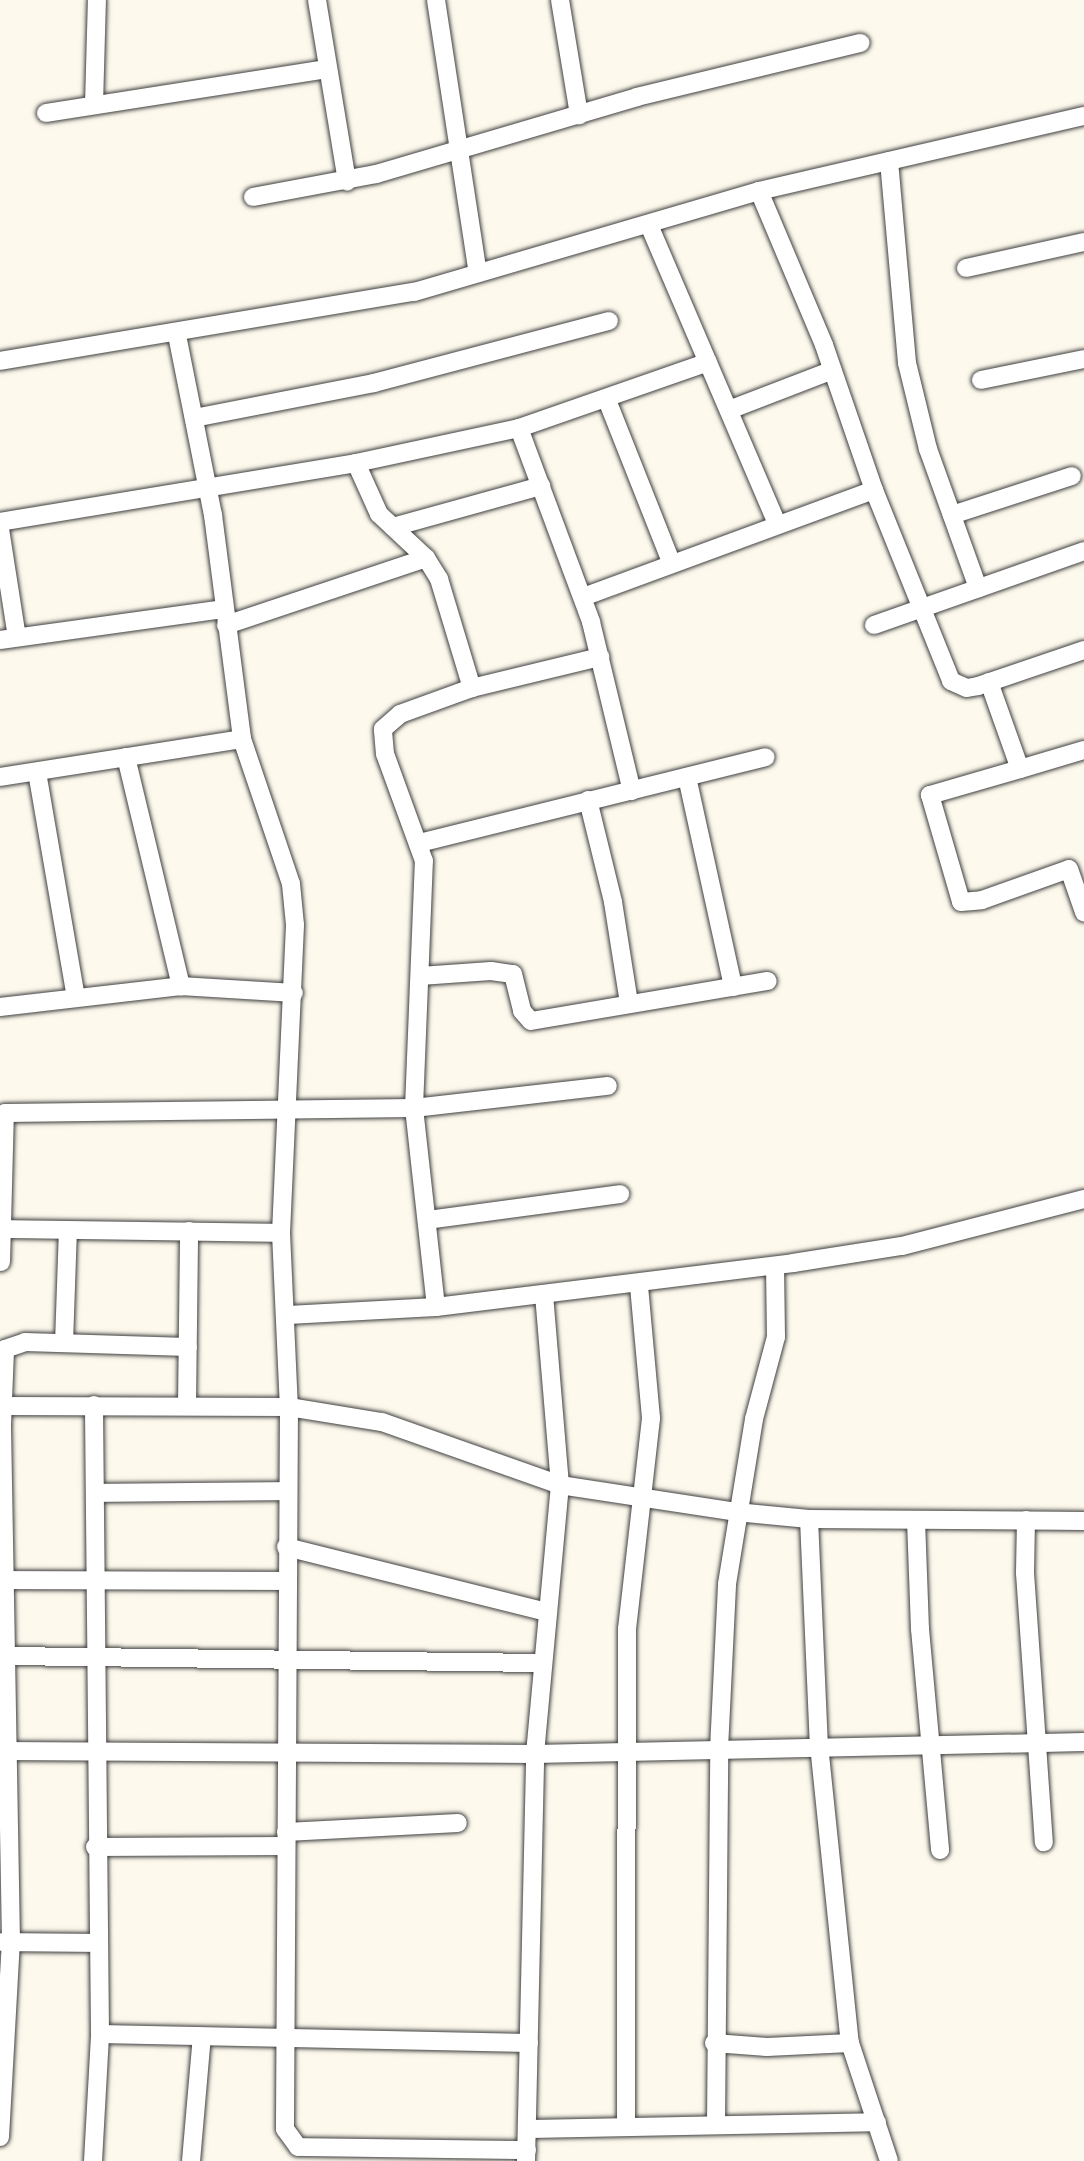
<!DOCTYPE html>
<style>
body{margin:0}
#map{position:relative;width:1084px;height:2161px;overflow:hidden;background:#fdf9ed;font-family:"Playfair Display",serif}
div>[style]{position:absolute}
.roads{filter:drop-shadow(0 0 2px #3f3f3f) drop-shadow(0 0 2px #3f3f3f)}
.minor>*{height:18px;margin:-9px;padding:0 9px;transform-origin:9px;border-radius:9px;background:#fff}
span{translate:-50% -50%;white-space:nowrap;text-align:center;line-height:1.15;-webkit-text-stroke:7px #fff;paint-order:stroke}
</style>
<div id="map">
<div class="roads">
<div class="minor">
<i style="left:317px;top:0;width:184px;rotate:80.6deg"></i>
<i style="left:436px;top:0;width:276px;rotate:81.3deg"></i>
<i style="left:560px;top:0;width:117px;rotate:80.6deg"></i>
<i style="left:94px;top:105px;width:105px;rotate:-88.4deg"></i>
<i style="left:46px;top:113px;width:285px;rotate:-8.9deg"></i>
<i style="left:889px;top:161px;width:203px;rotate:84.9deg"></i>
<i style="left:907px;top:363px;width:89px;rotate:76.3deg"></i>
<i style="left:928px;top:449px;width:148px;rotate:70.2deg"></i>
<i style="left:759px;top:191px;width:167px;rotate:67.1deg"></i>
<i style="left:824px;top:345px;width:153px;rotate:71deg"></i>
<i style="left:874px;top:490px;width:206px;rotate:68deg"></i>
<i style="left:951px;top:681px;width:17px;rotate:24deg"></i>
<i style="left:967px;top:688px;width:11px;rotate:-10deg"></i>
<i style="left:978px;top:686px;width:112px;rotate:-18.8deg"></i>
<i style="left:253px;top:197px;width:125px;rotate:-10.6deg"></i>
<i style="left:376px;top:174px;width:272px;rotate:-16.4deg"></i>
<i style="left:637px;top:97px;width:230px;rotate:-13.6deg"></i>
<i style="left:649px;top:225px;width:324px;rotate:66.8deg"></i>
<i style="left:966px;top:268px;width:121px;rotate:-12.4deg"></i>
<i style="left:177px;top:335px;width:184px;rotate:78.7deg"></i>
<i style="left:213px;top:515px;width:226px;rotate:82.6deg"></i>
<i style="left:242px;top:739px;width:153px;rotate:71.3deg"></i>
<i style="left:291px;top:884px;width:41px;rotate:84.4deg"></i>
<i style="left:295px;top:925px;width:308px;rotate:92.6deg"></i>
<i style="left:281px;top:1233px;width:174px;rotate:87.4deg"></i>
<i style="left:289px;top:1407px;width:722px;rotate:90.32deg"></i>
<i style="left:285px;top:2129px;width:22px;rotate:54deg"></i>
<i style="left:298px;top:2147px;width:229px;rotate:0.8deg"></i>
<i style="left:0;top:361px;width:420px;rotate:-9.5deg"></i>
<i style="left:414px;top:292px;width:359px;rotate:-16.3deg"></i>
<i style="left:759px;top:191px;width:334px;rotate:-13deg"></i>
<i style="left:981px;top:380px;width:105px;rotate:-11.5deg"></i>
<i style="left:607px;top:400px;width:176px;rotate:68.4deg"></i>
<i style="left:729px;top:410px;width:111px;rotate:-21deg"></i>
<i style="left:194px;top:418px;width:183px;rotate:-11deg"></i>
<i style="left:374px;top:383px;width:243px;rotate:-14.8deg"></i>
<i style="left:519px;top:428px;width:207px;rotate:69.6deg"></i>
<i style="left:591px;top:622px;width:174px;rotate:76.4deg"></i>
<i style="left:356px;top:463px;width:56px;rotate:65.7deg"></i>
<i style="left:379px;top:514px;width:64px;rotate:43.1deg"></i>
<i style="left:426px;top:558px;width:25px;rotate:58deg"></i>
<i style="left:439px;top:579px;width:114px;rotate:73.2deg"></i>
<i style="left:952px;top:515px;width:126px;rotate:-18deg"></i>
<i style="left:0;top:522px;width:361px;rotate:-9.4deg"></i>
<i style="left:356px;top:463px;width:167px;rotate:-12.1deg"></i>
<i style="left:519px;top:428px;width:200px;rotate:-19.2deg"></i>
<i style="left:393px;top:527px;width:154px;rotate:-15.5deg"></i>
<i style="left:0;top:529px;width:109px;rotate:81.1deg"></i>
<i style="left:583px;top:597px;width:310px;rotate:-20.2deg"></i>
<i style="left:226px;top:625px;width:211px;rotate:-18.5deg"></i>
<i style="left:874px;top:625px;width:223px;rotate:-19.4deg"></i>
<i style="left:0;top:640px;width:225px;rotate:-7.9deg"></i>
<i style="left:989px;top:682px;width:92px;rotate:70.4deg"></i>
<i style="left:1020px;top:769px;width:94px;rotate:163.9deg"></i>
<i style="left:930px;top:795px;width:111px;rotate:73.8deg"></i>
<i style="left:961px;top:902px;width:21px;rotate:-5deg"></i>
<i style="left:982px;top:900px;width:92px;rotate:-19.6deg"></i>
<i style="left:1069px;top:869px;width:46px;rotate:70.8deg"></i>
<i style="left:126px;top:757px;width:236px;rotate:76.5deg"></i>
<i style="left:1020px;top:769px;width:67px;rotate:-16.5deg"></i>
<i style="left:37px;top:772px;width:228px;rotate:80.2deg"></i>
<i style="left:0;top:777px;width:245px;rotate:-8.9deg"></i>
<i style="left:687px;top:777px;width:215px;rotate:77.6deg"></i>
<i style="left:588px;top:800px;width:105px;rotate:76.2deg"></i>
<i style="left:613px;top:902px;width:102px;rotate:81deg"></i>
<i style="left:419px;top:843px;width:357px;rotate:-13.9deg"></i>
<i style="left:420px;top:976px;width:71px;rotate:-4deg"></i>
<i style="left:491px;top:971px;width:22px;rotate:8deg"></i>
<i style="left:513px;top:974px;width:38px;rotate:76deg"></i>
<i style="left:522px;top:1011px;width:13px;rotate:48deg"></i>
<i style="left:531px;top:1021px;width:240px;rotate:-9.6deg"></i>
<i style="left:0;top:1007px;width:182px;rotate:-6.6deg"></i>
<i style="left:181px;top:986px;width:113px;rotate:3.5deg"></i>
<i style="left:428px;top:1220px;width:194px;rotate:-7.7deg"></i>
<i style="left:2px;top:1229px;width:279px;rotate:0.8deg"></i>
<i style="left:1px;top:1262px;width:149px;rotate:-88.5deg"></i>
<i style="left:5px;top:1113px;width:409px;rotate:-0.7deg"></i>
<i style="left:414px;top:1108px;width:195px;rotate:-6.5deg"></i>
<i style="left:436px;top:1307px;width:200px;rotate:-96.3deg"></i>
<i style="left:414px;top:1108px;width:247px;rotate:-87.7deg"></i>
<i style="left:424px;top:861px;width:114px;rotate:-110deg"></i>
<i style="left:385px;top:754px;width:25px;rotate:-95deg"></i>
<i style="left:383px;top:729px;width:23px;rotate:-41deg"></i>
<i style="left:400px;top:714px;width:77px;rotate:-19.9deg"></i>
<i style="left:472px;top:688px;width:132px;rotate:-13.6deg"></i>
<i style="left:288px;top:1315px;width:148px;rotate:-3.1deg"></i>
<i style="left:436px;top:1307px;width:360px;rotate:-7deg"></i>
<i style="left:793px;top:1263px;width:110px;rotate:-8.9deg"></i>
<i style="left:902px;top:1246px;width:188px;rotate:-14.5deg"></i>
<i style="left:64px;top:1343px;width:113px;rotate:-88deg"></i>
<i style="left:187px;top:1405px;width:174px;rotate:-89.3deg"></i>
<i style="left:3px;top:1406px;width:286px;rotate:0.2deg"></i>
<i style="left:289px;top:1407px;width:94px;rotate:9.2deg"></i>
<i style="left:382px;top:1422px;width:189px;rotate:19.5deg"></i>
<i style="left:560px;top:1485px;width:178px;rotate:8.7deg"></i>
<i style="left:736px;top:1512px;width:73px;rotate:5.5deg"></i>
<i style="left:809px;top:1519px;width:275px;rotate:0.4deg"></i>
<i style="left:95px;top:1493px;width:192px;rotate:-0.6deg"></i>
<i style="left:809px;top:1519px;width:226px;rotate:87.5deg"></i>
<i style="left:819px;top:1745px;width:300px;rotate:84.1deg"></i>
<i style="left:850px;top:2043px;width:124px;rotate:71.7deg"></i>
<i style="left:916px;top:1520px;width:109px;rotate:87.9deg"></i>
<i style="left:920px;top:1629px;width:222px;rotate:84.8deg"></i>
<i style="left:1026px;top:1520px;width:53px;rotate:91.1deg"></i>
<i style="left:1025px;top:1573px;width:270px;rotate:86deg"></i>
<i style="left:286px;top:1547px;width:268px;rotate:14deg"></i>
<i style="left:0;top:1580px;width:286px;rotate:0.2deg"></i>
<i style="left:6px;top:1656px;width:535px;rotate:0.75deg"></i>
<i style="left:0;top:1751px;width:535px;rotate:0.32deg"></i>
<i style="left:535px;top:1754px;width:549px;rotate:-1.25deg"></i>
<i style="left:286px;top:1832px;width:172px;rotate:-3deg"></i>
<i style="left:95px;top:1847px;width:191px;rotate:-0.3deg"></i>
<i style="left:2px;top:1942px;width:94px;rotate:0.6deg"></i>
<i style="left:100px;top:2034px;width:429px;rotate:1.2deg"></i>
<i style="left:714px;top:2043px;width:53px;rotate:4.3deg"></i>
<i style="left:767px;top:2047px;width:83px;rotate:-2.8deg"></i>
<i style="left:716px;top:2125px;width:376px;rotate:-89.5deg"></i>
<i style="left:719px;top:1749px;width:165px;rotate:-87.2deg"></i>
<i style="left:727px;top:1584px;width:167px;rotate:-80.7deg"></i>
<i style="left:754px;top:1419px;width:85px;rotate:-75deg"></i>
<i style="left:776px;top:1337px;width:71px;rotate:-90.8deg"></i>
<i style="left:626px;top:2127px;width:498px;rotate:-89.9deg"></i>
<i style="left:627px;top:1629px;width:212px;rotate:-83.5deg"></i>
<i style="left:651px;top:1418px;width:134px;rotate:-95.2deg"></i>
<i style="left:527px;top:2129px;width:350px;rotate:-1.1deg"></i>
<i style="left:0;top:2137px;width:195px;rotate:-86.8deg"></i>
<i style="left:11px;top:1942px;width:517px;rotate:-91deg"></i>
<i style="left:2px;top:1425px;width:76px;rotate:-87.7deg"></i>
<i style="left:5px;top:1349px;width:21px;rotate:-19deg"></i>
<i style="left:25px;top:1342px;width:163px;rotate:1.8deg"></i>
<i style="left:93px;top:2161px;width:127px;rotate:-86.8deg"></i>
<i style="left:100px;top:2034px;width:629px;rotate:-90.55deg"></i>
<i style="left:191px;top:2161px;width:125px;rotate:-85deg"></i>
<i style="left:526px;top:2161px;width:407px;rotate:-88.7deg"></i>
<i style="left:535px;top:1754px;width:270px;rotate:-84.7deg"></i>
<i style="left:560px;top:1485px;width:191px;rotate:-94.8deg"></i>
</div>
</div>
</div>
